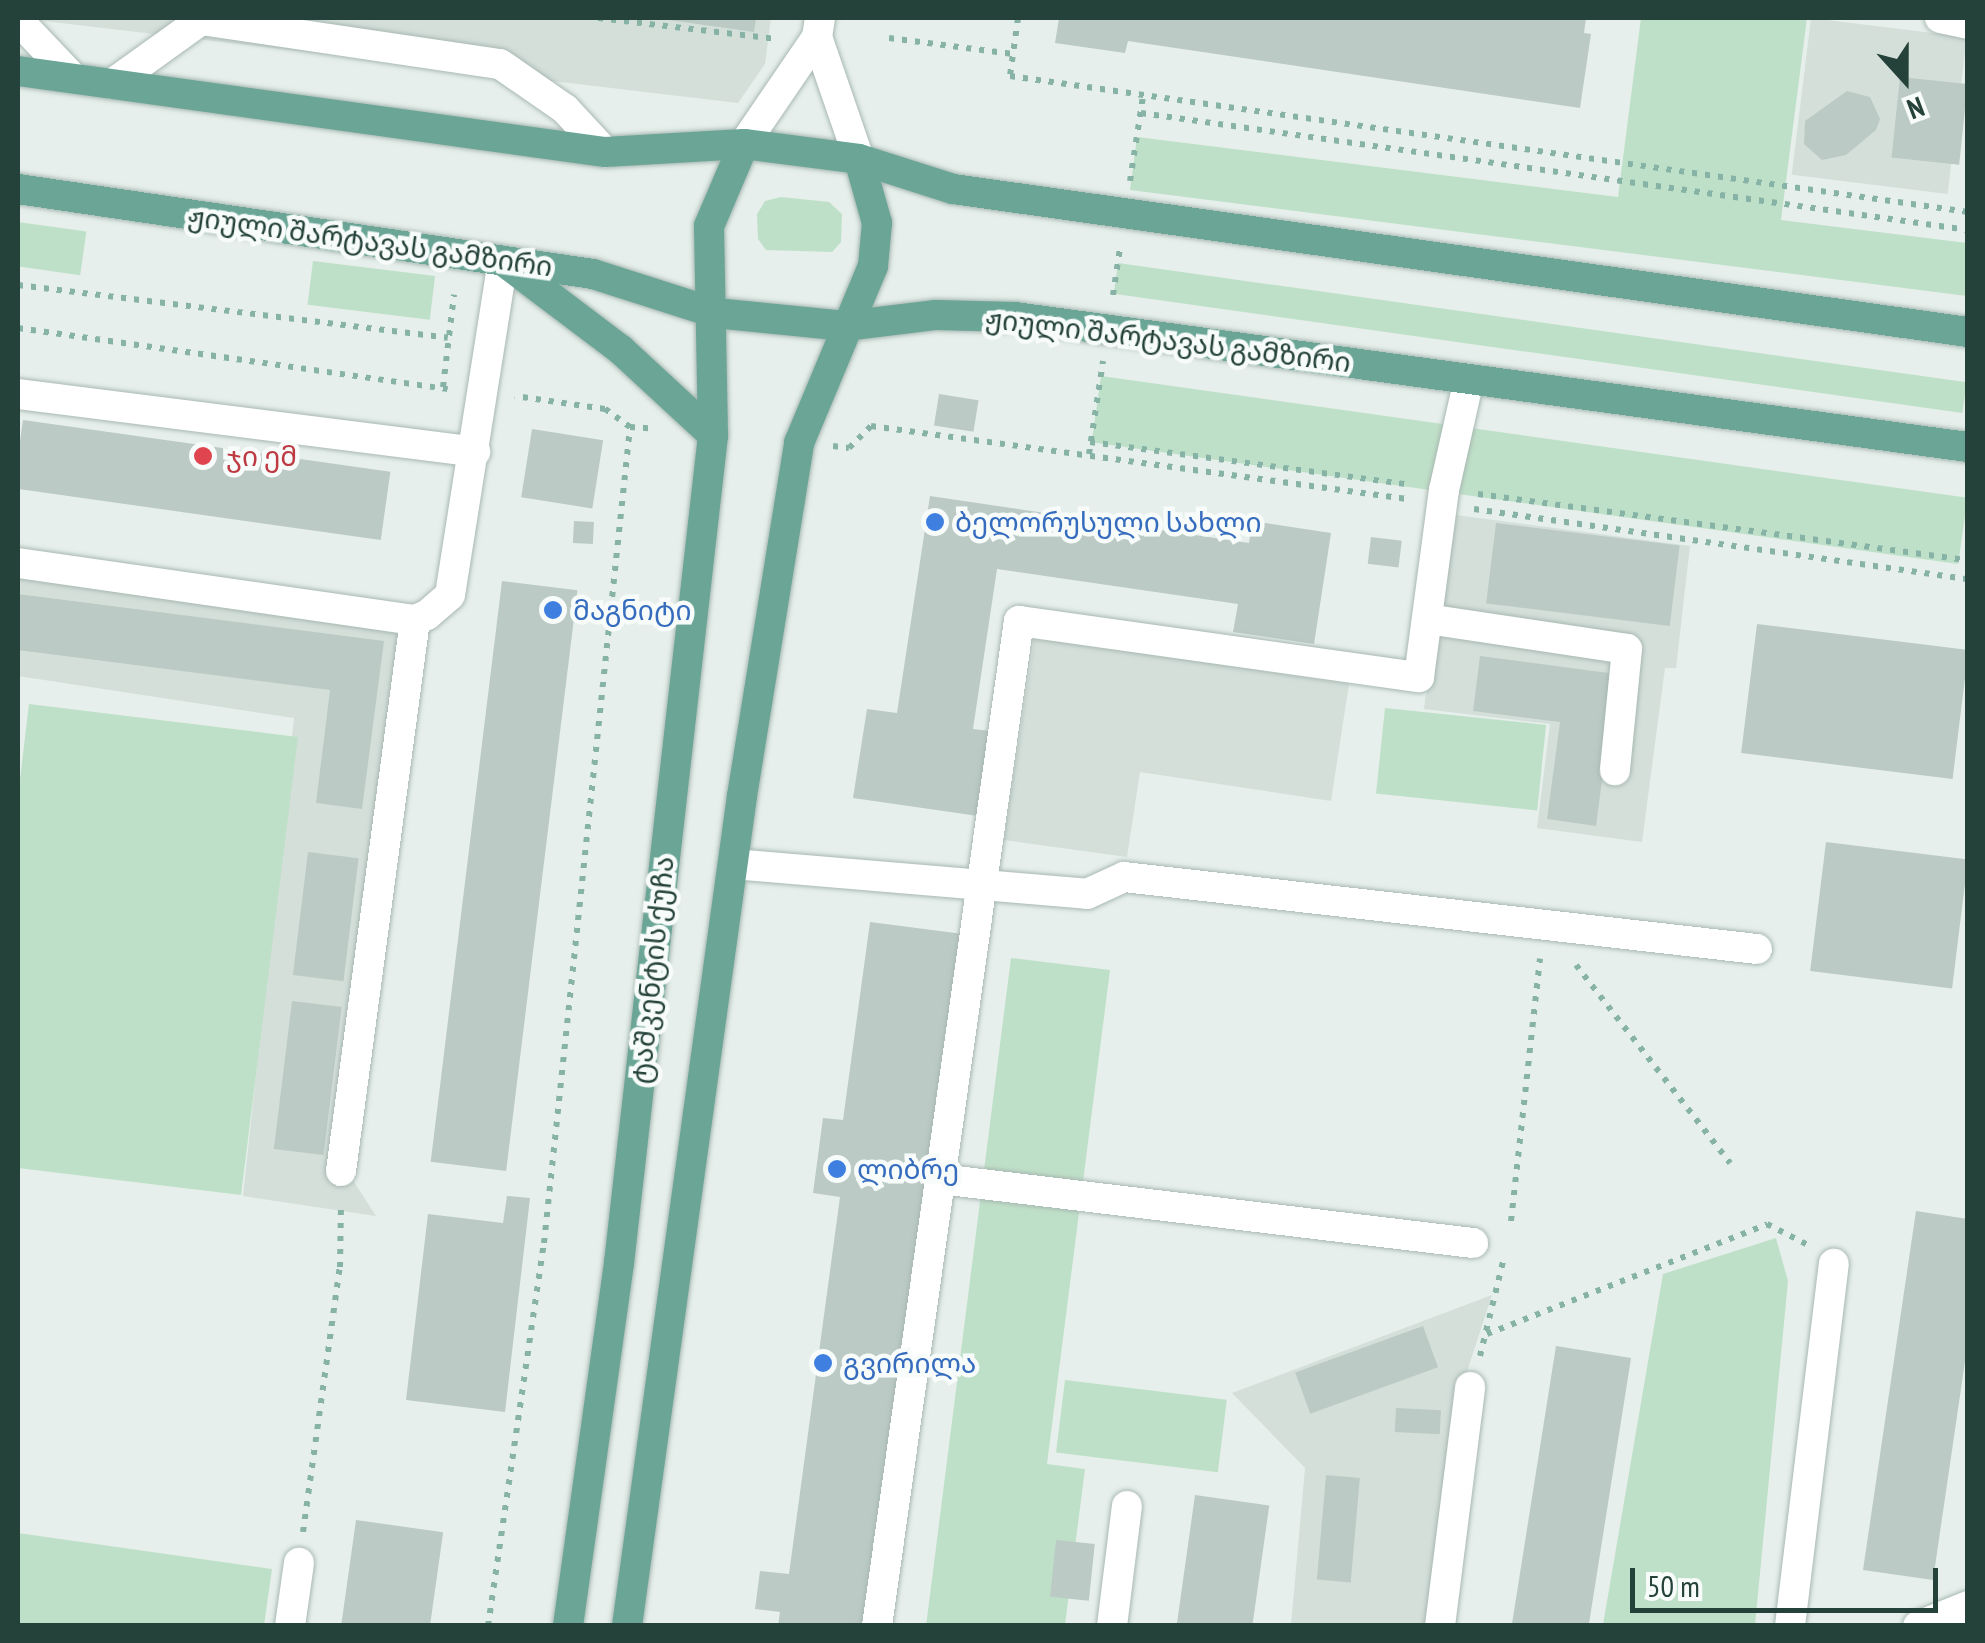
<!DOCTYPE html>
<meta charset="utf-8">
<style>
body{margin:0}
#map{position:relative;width:1985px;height:1643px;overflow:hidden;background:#e6efeb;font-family:"PT Sans Narrow","Noto Sans Georgian",sans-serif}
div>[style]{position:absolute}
.built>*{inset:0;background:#d4dfda;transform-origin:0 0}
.green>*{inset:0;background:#bfe0c8;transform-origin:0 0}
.building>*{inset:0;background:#bbcac4;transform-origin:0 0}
.path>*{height:6px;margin-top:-3px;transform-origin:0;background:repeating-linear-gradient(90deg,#86b3a5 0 5px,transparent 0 13px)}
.roads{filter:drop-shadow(0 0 2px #a8b8b2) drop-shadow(0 0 2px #a8b8b2)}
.minor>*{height:30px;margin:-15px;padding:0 15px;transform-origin:15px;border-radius:15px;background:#fff}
.major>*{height:30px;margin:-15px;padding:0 15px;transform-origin:15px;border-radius:15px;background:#6aa596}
.dots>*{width:28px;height:28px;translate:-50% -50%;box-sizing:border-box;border:5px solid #f7fbf9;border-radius:50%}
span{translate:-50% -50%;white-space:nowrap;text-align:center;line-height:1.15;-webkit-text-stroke:9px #f7fbf9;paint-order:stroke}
.street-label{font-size:28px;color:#24423a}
.health-label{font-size:28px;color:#be3a42}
.left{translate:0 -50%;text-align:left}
.shop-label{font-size:28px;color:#366cbe}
.frame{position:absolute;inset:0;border:20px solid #24423a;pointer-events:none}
.north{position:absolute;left:1855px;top:30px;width:100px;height:100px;-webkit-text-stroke:8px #f7fbf9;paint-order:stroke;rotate:159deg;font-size:28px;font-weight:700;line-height:40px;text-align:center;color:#24423a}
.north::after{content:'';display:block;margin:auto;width:35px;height:45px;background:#24423a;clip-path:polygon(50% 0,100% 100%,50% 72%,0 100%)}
.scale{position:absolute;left:1630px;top:1568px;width:308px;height:45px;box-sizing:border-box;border:5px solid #24423a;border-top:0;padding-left:12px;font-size:30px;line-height:35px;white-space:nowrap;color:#24423a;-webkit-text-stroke:8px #f7fbf9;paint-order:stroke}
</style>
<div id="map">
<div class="built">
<i style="clip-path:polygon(18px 18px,771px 18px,765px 64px,738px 103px)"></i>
<i style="left:1811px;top:18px;width:157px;height:158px;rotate:7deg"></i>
<i style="clip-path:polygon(1448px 514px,1690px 546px,1676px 668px,1665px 668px,1642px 842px,1537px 828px,1550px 724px,1424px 709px)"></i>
<i style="clip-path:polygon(18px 577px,402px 632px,333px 1149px,376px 1216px,243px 1196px,294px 718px,18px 676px)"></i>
<i style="clip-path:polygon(1035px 636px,1349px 684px,1331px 801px,1140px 772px,1127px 857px,1004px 840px)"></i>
<i style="clip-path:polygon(1492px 1295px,1461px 1390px,1429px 1625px,1291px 1625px,1305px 1468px,1232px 1393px)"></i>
</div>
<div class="green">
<i style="clip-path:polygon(1641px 18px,1807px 18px,1781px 220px,1967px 243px,1967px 296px,1130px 190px,1137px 137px,1618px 197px)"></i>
<i style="clip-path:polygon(781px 197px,829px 202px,842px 214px,841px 242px,832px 252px,766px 250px,758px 239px,757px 214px,765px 201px)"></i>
<i style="left:18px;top:222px;width:69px;height:44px;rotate:8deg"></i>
<i style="left:313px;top:261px;width:123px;height:44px;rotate:7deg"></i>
<i style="left:1118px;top:263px;width:857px;height:31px;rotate:8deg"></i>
<i style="left:1101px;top:376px;width:875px;height:67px;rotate:8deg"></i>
<i style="clip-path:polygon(29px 704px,298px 737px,241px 1195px,18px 1168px,18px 796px)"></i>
<i style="left:1385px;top:708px;width:162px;height:86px;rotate:6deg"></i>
<i style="clip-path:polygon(1011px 958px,1110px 970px,1047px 1464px,1085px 1469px,1065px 1625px,926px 1626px)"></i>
<i style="clip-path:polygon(1776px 1238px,1788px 1281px,1755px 1625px,1603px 1625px,1663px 1274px)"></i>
<i style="left:1065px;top:1380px;width:163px;height:73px;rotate:7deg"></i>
<i style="clip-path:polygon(18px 1533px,272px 1569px,264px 1625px,18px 1625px)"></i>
</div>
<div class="building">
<i style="clip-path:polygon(655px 18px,756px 18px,754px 32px)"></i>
<i style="clip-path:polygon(1059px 18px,1586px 18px,1584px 33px,1591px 34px,1580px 108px,1128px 41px,1125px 53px,1055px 43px)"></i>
<i style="left:1900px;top:77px;width:68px;height:81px;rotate:6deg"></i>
<i style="clip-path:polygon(1847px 91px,1870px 97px,1880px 119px,1876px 130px,1846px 155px,1822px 160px,1804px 144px,1805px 121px)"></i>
<i style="left:939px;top:394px;width:40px;height:32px;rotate:9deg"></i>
<i style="left:23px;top:420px;width:371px;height:69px;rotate:8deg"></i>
<i style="left:532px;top:429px;width:72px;height:69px;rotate:9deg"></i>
<i style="clip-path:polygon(930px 496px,1249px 543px,1252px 521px,1331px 533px,1314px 644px,1233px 632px,1238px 604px,997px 569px,973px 729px,991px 731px,978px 816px,853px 798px,867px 709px,897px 713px)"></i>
<i style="left:574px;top:521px;width:20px;height:22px;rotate:3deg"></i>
<i style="left:1496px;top:523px;width:185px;height:81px;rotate:7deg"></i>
<i style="left:1371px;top:537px;width:31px;height:27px;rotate:7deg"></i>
<i style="left:502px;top:581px;width:76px;height:585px;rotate:7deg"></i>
<i style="clip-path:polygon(18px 594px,384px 641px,362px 809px,316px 803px,330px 690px,18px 650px)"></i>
<i style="left:1757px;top:624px;width:213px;height:130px;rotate:7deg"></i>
<i style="clip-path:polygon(1480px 656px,1616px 674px,1596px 826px,1547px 819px,1560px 722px,1473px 711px)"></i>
<i style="left:1826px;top:842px;width:143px;height:130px;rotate:7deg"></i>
<i style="left:308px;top:852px;width:51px;height:124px;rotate:7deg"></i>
<i style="clip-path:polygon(870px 922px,963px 934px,869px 1626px,778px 1626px,780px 1612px,755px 1609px,760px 1571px,789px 1574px,840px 1197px,813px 1193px,823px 1118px,843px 1120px)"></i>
<i style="left:292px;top:1001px;width:50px;height:149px;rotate:7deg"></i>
<i style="clip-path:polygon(507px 1196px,530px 1198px,505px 1412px,406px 1400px,428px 1214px,503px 1223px)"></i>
<i style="clip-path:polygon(1916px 1211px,1968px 1219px,1968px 1341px,1933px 1580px,1863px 1570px)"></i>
<i style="left:1423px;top:1326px;width:44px;height:136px;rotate:70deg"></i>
<i style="left:1556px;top:1346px;width:76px;height:283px;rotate:9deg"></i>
<i style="left:1396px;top:1408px;width:45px;height:24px;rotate:3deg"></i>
<i style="left:1326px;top:1475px;width:34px;height:105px;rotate:5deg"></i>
<i style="left:1195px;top:1495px;width:75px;height:133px;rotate:8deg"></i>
<i style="left:356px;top:1520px;width:88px;height:107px;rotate:8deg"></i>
<i style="left:1056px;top:1540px;width:39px;height:57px;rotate:6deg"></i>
</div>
<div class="path">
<i style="left:598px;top:18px;width:179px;rotate:6.7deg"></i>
<i style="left:1018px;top:18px;width:59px;rotate:97.9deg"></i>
<i style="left:1010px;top:76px;width:968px;rotate:8.08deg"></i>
<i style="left:889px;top:38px;width:125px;rotate:7.4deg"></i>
<i style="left:1141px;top:113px;width:835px;rotate:8.05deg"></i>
<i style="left:1130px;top:181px;width:86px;rotate:-81.3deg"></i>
<i style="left:18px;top:285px;width:433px;rotate:7deg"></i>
<i style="left:1113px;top:295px;width:48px;rotate:-81.5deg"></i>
<i style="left:18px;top:328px;width:434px;rotate:8.1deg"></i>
<i style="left:443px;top:387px;width:93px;rotate:-83.2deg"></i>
<i style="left:630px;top:427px;width:26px;rotate:4deg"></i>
<i style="left:1090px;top:442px;width:324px;rotate:7.6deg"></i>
<i style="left:833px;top:446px;width:16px;rotate:7deg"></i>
<i style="left:849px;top:448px;width:31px;rotate:-45deg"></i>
<i style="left:871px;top:426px;width:541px;rotate:7.76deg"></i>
<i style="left:1089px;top:454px;width:94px;rotate:-81.4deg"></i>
<i style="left:1478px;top:494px;width:494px;rotate:7.7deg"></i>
<i style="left:1474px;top:509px;width:499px;rotate:8.1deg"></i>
<i style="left:1576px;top:965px;width:251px;rotate:52.1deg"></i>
<i style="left:1511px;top:1221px;width:264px;rotate:-83.7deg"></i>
<i style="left:1487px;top:1334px;width:301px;rotate:-21.4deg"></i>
<i style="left:1767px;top:1224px;width:48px;rotate:27.1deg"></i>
<i style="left:1480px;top:1356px;width:97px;rotate:-76.3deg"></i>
<i style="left:303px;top:1532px;width:268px;rotate:-82.1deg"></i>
<i style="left:340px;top:1267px;width:65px;rotate:-89.1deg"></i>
<i style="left:488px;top:1626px;width:387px;rotate:-81.7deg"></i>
<i style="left:544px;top:1243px;width:821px;rotate:-83.98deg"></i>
<i style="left:630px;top:427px;width:31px;rotate:-144deg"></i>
<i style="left:605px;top:409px;width:91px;rotate:-171.8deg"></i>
</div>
<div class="roads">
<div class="minor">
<i style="left:1940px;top:18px;width:29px;rotate:12deg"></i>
<i style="left:18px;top:20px;width:80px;rotate:46.5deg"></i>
<i style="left:817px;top:37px;width:129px;rotate:71deg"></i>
<i style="left:112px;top:84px;width:110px;rotate:-35.7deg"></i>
<i style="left:201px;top:20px;width:302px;rotate:8.4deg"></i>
<i style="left:500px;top:64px;width:79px;rotate:34.7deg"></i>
<i style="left:565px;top:109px;width:59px;rotate:47.1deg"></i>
<i style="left:744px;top:144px;width:130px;rotate:-55.7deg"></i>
<i style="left:817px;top:37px;width:19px;rotate:-81deg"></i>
<i style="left:18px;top:394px;width:461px;rotate:7.2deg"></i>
<i style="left:18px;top:563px;width:401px;rotate:8.2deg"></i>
<i style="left:415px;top:620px;width:13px;rotate:-23deg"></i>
<i style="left:427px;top:615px;width:30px;rotate:-41deg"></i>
<i style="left:450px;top:595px;width:338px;rotate:-81deg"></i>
<i style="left:1427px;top:619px;width:202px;rotate:8.5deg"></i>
<i style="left:1627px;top:649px;width:122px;rotate:95.7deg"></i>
<i style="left:733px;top:864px;width:355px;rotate:4.8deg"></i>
<i style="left:1087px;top:894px;width:41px;rotate:-24.7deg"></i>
<i style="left:1124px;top:877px;width:637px;rotate:6.49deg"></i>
<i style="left:341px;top:1171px;width:556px;rotate:-82.35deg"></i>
<i style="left:940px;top:1179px;width:537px;rotate:6.85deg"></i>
<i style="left:290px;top:1626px;width:64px;rotate:-81.9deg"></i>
<i style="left:877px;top:1626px;width:1015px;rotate:-81.96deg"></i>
<i style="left:1019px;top:621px;width:404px;rotate:8deg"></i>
<i style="left:1419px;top:677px;width:189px;rotate:-82.4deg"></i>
<i style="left:1444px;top:490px;width:114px;rotate:-77.3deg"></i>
<i style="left:1112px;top:1626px;width:121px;rotate:-82.9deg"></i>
<i style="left:1440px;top:1626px;width:241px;rotate:-82.8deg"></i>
<i style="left:1790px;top:1626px;width:365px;rotate:-83.1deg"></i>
<i style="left:1918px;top:1626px;width:54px;rotate:-21.8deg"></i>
</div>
<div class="major">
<i style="left:18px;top:71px;width:593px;rotate:7.86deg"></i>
<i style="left:605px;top:152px;width:139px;rotate:-3.3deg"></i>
<i style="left:744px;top:144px;width:116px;rotate:7.4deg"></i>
<i style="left:859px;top:159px;width:99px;rotate:17.7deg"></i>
<i style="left:953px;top:189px;width:1025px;rotate:8.02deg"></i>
<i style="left:18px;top:189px;width:581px;rotate:8.41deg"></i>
<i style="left:593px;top:274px;width:128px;rotate:17.7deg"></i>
<i style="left:715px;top:313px;width:131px;rotate:5.7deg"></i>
<i style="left:845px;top:326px;width:92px;rotate:-6.9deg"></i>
<i style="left:936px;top:315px;width:79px;rotate:1.5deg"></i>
<i style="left:1015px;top:317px;width:962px;rotate:7.77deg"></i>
<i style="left:506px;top:263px;width:144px;rotate:37.1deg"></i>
<i style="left:621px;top:350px;width:125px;rotate:42.7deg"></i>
<i style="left:568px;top:1626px;width:367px;rotate:-82deg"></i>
<i style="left:619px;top:1263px;width:833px;rotate:-83.52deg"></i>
<i style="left:713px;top:435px;width:209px;rotate:-91.1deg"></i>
<i style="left:709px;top:226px;width:89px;rotate:-66.9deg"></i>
<i style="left:627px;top:1626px;width:838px;rotate:-82.11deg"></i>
<i style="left:742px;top:796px;width:358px;rotate:-80.8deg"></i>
<i style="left:799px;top:443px;width:192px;rotate:-67.3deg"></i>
<i style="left:873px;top:266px;width:43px;rotate:-84.7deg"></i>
<i style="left:877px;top:223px;width:66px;rotate:-105.7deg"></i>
</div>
</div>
<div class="dots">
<i style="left:203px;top:456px;background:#e0444e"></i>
<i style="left:935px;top:522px;background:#3f7fe0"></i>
<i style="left:553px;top:610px;background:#3f7fe0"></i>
<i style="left:837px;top:1169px;background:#3f7fe0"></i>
<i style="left:823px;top:1363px;background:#3f7fe0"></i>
</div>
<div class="street-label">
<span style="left:370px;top:241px;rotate:8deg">ჟიული შარტავას გამზირი</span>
<span style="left:1168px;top:340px;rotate:7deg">ჟიული შარტავას გამზირი</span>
<span style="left:652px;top:970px;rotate:-84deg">ტაშკენტის ქუჩა</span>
</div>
<div class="health-label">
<span class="left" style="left:226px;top:456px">ჯი ემ</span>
</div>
<div class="shop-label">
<span class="left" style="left:955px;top:522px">ბელორუსული სახლი</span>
<span class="left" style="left:573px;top:610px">მაგნიტი</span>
<span class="left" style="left:857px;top:1169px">ლიბრე</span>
<span class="left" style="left:843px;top:1363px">გვირილა</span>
</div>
<div class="frame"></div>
<div class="north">N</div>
<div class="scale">50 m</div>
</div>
